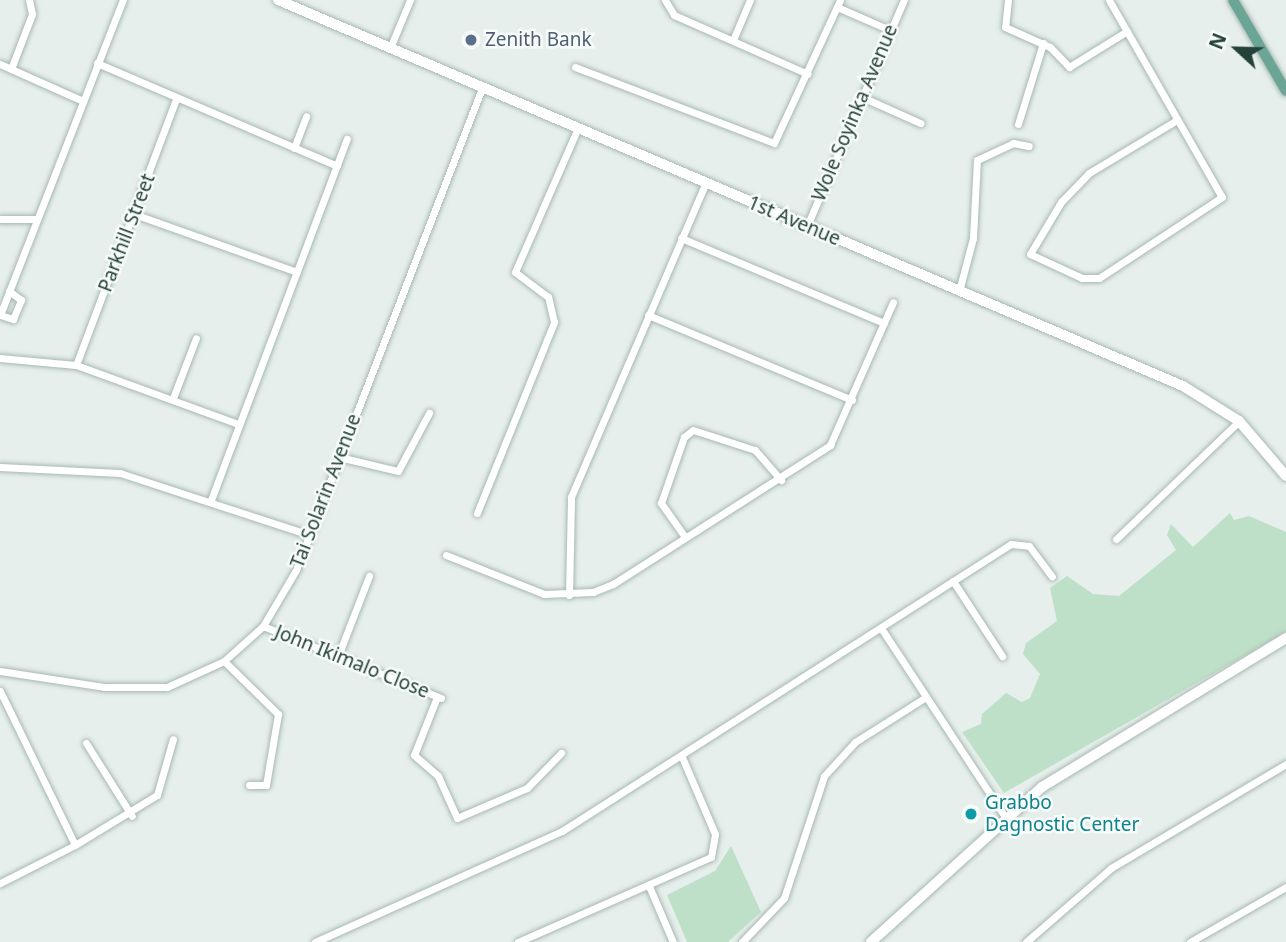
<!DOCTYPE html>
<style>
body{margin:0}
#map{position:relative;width:1286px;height:942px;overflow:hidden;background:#e6efeb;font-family:"Noto Sans",sans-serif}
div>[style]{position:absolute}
.green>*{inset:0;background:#bfe0c8}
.roads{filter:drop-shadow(0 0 2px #a8b8b2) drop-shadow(0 0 2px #a8b8b2)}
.street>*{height:7px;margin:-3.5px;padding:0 3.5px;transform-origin:3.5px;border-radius:3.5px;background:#fff}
.secondary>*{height:10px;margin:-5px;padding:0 5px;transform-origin:5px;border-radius:5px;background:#fff}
.primary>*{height:10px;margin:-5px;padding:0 5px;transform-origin:5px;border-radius:5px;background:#6aa596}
.dots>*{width:19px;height:19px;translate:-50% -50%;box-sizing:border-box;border:4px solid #f7fbf9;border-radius:50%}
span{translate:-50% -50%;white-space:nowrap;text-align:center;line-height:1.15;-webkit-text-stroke:5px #f7fbf9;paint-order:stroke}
.service-label{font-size:19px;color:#4e5e75}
.left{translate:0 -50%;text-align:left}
.street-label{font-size:19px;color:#24423a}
.culture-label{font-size:19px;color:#0d838f}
.north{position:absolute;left:1202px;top:14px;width:70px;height:70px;-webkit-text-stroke:5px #f7fbf9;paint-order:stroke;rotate:292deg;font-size:19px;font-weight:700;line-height:28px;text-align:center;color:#24423a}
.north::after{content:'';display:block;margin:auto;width:24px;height:32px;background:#24423a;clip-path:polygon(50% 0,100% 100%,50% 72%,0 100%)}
</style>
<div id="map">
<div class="green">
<i style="clip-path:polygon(1230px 513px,1234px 520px,1249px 516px,1286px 532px,1286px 632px,1004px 793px,962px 732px,981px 724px,982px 714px,1006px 693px,1022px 702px,1030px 698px,1040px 674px,1023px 654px,1026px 643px,1057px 621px,1050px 588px,1067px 576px,1093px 594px,1119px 596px,1176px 550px,1167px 535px,1171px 524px,1193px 547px)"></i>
<i style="clip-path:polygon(731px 846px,761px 912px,728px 942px,687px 942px,667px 895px,715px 871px)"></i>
</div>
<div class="roads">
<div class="street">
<i style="left:665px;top:0;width:17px;rotate:59deg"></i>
<i style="left:674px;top:15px;width:146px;rotate:23.8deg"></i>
<i style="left:1008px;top:0;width:27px;rotate:96deg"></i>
<i style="left:1005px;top:27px;width:49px;rotate:24deg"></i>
<i style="left:1050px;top:47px;width:28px;rotate:46deg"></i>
<i style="left:1069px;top:67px;width:68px;rotate:-31.8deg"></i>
<i style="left:1109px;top:0;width:227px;rotate:60.2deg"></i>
<i style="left:1222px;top:197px;width:147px;rotate:146.6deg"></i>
<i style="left:1099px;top:278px;width:17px;rotate:180deg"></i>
<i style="left:1082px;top:278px;width:57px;rotate:-155.2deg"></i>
<i style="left:1030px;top:254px;width:61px;rotate:-59.2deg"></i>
<i style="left:1061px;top:202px;width:40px;rotate:-46deg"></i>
<i style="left:1089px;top:173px;width:103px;rotate:-31.1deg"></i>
<i style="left:837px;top:7px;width:58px;rotate:23.5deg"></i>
<i style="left:733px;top:40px;width:43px;rotate:-67deg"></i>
<i style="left:390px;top:48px;width:52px;rotate:-67.4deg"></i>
<i style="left:97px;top:63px;width:261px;rotate:23.2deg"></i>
<i style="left:0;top:64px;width:89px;rotate:24deg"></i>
<i style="left:575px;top:67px;width:213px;rotate:20.9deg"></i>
<i style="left:774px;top:143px;width:157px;rotate:-65.2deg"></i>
<i style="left:11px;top:69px;width:59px;rotate:-69.1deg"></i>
<i style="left:32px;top:14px;width:14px;rotate:-102deg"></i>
<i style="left:862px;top:97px;width:64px;rotate:24.1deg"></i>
<i style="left:1018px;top:124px;width:85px;rotate:-72.8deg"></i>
<i style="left:294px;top:148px;width:34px;rotate:-69deg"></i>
<i style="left:134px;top:214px;width:173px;rotate:19.6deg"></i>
<i style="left:0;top:219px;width:36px"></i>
<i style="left:807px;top:226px;width:246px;rotate:-66.8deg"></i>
<i style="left:681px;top:238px;width:220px;rotate:22.7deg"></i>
<i style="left:959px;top:291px;width:55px;rotate:-75.2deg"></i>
<i style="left:973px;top:238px;width:78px;rotate:-87.1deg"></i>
<i style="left:977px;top:160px;width:40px;rotate:-25deg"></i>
<i style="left:1013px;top:143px;width:16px;rotate:11deg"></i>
<i style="left:0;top:315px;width:338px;rotate:-68.7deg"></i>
<i style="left:0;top:315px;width:14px;rotate:17deg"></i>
<i style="left:13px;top:319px;width:21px;rotate:-67deg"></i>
<i style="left:21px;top:300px;width:15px;rotate:-143deg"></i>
<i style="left:648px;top:315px;width:221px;rotate:22.6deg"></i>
<i style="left:0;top:358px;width:76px;rotate:5.3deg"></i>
<i style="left:76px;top:365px;width:172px;rotate:20deg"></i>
<i style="left:76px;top:365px;width:284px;rotate:-69.4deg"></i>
<i style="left:173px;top:398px;width:64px;rotate:-69deg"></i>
<i style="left:339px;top:457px;width:61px;rotate:13.3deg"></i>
<i style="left:398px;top:471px;width:66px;rotate:-61.9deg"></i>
<i style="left:0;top:467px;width:120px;rotate:2.9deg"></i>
<i style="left:120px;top:473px;width:200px;rotate:18.1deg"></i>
<i style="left:211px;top:500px;width:386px;rotate:-69.4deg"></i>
<i style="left:477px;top:513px;width:206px;rotate:-68deg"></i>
<i style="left:554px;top:322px;width:26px;rotate:-103deg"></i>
<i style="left:548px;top:297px;width:41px;rotate:-142.9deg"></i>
<i style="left:515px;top:272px;width:157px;rotate:-66.4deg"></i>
<i style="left:685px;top:537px;width:42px;rotate:-125.2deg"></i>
<i style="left:661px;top:503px;width:70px;rotate:-70.8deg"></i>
<i style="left:684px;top:437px;width:11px;rotate:-38deg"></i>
<i style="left:693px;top:430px;width:65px;rotate:17.9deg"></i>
<i style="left:755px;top:450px;width:40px;rotate:49deg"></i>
<i style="left:1116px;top:539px;width:170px;rotate:-43.8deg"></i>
<i style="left:446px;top:555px;width:105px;rotate:21.7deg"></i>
<i style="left:544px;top:594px;width:49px;rotate:-2.3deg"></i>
<i style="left:593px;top:592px;width:22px;rotate:-22deg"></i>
<i style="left:613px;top:584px;width:258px;rotate:-32.6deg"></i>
<i style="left:830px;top:445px;width:156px;rotate:-66.2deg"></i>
<i style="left:953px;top:581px;width:90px;rotate:56.8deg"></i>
<i style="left:569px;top:595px;width:98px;rotate:-88.8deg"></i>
<i style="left:571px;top:497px;width:343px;rotate:-66.8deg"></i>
<i style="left:263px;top:626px;width:192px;rotate:22deg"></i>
<i style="left:881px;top:628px;width:226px;rotate:56.7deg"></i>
<i style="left:338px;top:656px;width:86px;rotate:-68.8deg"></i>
<i style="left:224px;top:661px;width:76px;rotate:44.5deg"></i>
<i style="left:278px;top:714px;width:72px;rotate:99.6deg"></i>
<i style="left:266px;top:785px;width:17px;rotate:180deg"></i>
<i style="left:0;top:671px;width:105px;rotate:8.7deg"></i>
<i style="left:104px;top:687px;width:63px"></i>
<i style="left:167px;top:687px;width:63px;rotate:-24.5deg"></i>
<i style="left:224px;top:661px;width:52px;rotate:-41.9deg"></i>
<i style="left:263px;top:626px;width:65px;rotate:-59.5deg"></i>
<i style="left:296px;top:570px;width:517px;rotate:-68.9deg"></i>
<i style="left:0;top:691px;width:171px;rotate:64deg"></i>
<i style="left:75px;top:845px;width:84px;rotate:153.1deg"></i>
<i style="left:437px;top:697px;width:62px;rotate:111.6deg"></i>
<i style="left:414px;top:755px;width:32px;rotate:41deg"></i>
<i style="left:438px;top:776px;width:46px;rotate:65.7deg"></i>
<i style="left:457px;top:818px;width:76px;rotate:-23.2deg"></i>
<i style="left:527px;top:788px;width:49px;rotate:-45.8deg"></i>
<i style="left:86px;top:743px;width:86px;rotate:57.8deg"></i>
<i style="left:75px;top:845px;width:96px;rotate:-31.4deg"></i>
<i style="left:157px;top:795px;width:58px;rotate:-74.1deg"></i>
<i style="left:649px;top:886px;width:61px;rotate:66.8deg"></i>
<i style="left:315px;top:942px;width:271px;rotate:-24.2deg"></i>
<i style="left:562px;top:831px;width:533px;rotate:-32.59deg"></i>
<i style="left:1011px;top:544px;width:18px;rotate:6deg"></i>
<i style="left:1029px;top:546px;width:38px;rotate:53deg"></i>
<i style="left:518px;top:942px;width:211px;rotate:-23.8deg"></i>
<i style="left:711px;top:857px;width:23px;rotate:-80deg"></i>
<i style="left:715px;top:834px;width:84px;rotate:-113.2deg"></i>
<i style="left:742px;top:942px;width:61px;rotate:-46.3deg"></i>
<i style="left:784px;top:898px;width:128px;rotate:-71.8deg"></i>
<i style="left:824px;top:776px;width:46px;rotate:-47.6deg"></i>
<i style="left:855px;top:742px;width:84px;rotate:-32.4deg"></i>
<i style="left:1026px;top:942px;width:113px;rotate:-41deg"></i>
<i style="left:1111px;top:868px;width:204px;rotate:-30.7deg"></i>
<i style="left:1190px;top:942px;width:111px;rotate:-29.8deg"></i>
</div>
<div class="secondary">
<i style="left:278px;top:0;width:984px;rotate:23.1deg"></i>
<i style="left:1183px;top:386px;width:66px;rotate:32deg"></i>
<i style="left:1239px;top:421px;width:72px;rotate:49.5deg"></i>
<i style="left:871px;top:942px;width:231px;rotate:-42.2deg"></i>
<i style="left:1042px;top:787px;width:286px;rotate:-31.4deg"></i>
</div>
<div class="primary">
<i style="left:1233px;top:0;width:105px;rotate:59.8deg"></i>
</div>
</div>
<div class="dots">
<i style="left:471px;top:40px;background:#5c6f8a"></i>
<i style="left:971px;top:814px;background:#0f9aa8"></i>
</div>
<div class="service-label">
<span class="left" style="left:485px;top:40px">Zenith Bank</span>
</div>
<div class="street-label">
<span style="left:855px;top:113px;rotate:-67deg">Wole Soyinka Avenue</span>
<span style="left:794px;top:221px;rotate:23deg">1st Avenue</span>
<span style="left:127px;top:233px;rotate:-69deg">Parkhill Street</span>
<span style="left:326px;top:491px;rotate:-69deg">Tai Solarin Avenue</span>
<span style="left:352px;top:662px;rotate:22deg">John Ikimalo Close</span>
</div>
<div class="culture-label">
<span class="left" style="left:985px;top:814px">Grabbo<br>Dagnostic Center</span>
</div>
<div class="north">N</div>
</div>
